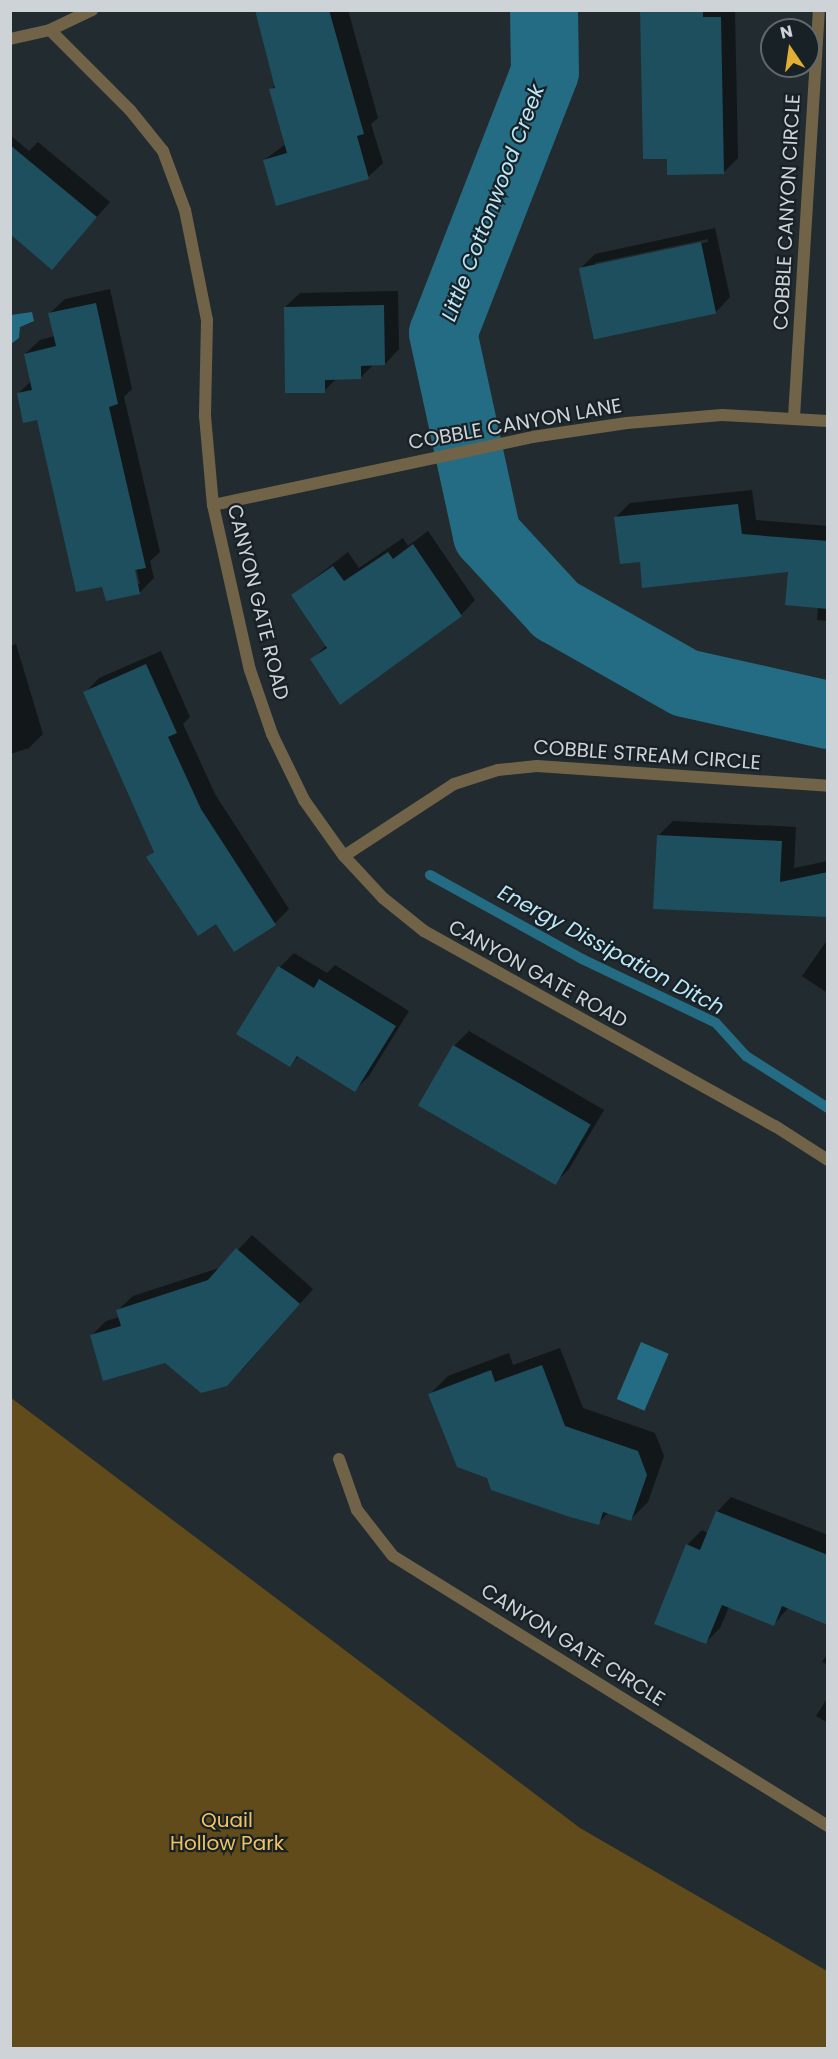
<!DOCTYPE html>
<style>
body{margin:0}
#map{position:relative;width:838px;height:2059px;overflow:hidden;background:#222b2f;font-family:Poppins,sans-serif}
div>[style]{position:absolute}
.green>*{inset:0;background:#614b1a}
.water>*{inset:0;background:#246c83;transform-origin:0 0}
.shadow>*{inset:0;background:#0007}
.stream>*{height:10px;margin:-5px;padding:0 5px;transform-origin:5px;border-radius:5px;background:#246c83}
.river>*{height:68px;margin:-34px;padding:0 34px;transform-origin:34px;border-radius:34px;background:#246c83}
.building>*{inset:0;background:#1e4f5f;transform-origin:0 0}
.minor>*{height:12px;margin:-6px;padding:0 6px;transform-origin:6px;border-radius:6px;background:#716348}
span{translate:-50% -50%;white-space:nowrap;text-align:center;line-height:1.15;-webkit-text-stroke:4.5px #182125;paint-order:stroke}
.street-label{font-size:20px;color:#cdd3d6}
.park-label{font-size:20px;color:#f1c360}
.water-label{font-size:21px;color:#bbe7f8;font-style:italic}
.frame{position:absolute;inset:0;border:12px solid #cdd3d6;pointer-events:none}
.north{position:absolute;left:760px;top:18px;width:60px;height:60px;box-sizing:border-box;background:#182125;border:2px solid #60686c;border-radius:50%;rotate:347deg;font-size:16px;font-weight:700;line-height:24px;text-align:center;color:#cdd3d6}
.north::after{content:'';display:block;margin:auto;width:21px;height:27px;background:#e2ae34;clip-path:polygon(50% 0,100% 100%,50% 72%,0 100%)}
</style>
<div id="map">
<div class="green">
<i style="clip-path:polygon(10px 1397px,580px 1828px,827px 1971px,827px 2048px,11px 2048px)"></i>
</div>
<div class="water">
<i style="clip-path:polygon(32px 312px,34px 321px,20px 327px,19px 338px,11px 344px,11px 315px)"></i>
<i style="left:641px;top:1342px;width:30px;height:62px;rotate:23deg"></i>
</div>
<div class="shadow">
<i style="clip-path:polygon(257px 10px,348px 10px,378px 118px,371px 124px,383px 163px,368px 177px,264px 160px,286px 144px,271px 90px,275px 85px)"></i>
<i style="clip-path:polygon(641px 10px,735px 10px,738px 158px,724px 172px,669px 158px)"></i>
<i style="clip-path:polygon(10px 135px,29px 151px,38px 142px,110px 202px,52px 268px,10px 233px)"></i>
<i style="clip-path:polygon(evenodd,715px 228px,730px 297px,716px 312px,580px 269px,595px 254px,715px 228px,708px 239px,708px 242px,595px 266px,595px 263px,708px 239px)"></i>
<i style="clip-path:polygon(evenodd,110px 289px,132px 389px,124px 397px,160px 552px,150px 561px,154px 578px,139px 593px,38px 418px,18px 394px,31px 381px,25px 354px,40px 340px,55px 336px,50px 313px,65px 299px,110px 289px,132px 563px,135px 563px,140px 584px,137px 584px,132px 563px)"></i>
<i style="clip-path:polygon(398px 291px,399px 349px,385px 364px,374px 364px,360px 378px,337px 378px,324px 391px,285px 307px,300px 293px)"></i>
<i style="clip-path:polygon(752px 490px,756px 520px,828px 526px,828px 621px,817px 620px,818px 606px,789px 570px,641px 560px,616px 517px,630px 503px)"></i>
<i style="clip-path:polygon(428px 531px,475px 600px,461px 615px,311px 660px,327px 645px,293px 595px,348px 552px,359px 568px,403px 538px,408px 546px)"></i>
<i style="clip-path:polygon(16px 644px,43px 734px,29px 748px,10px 754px,10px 646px)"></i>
<i style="clip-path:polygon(161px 651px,190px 717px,183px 724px,215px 794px,289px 909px,275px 923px,234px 949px,217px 922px,148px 857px,155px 850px,85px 693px,99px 678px)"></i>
<i style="clip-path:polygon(673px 821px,796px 827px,794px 868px,828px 861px,828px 916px,659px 835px)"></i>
<i style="clip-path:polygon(828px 939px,828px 998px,826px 992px,802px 976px)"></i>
<i style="clip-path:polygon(294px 953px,327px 973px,335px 965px,409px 1011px,369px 1076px,355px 1090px,299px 1056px,290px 1065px,280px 967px)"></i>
<i style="clip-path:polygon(469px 1031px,604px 1110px,569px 1169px,554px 1184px,454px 1046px)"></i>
<i style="clip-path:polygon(252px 1235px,313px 1289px,242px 1370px,165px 1361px,91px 1336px,106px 1321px,120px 1317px,118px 1310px,133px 1296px,222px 1267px)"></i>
<i style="clip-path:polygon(560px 1348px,583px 1408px,655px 1433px,664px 1456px,648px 1502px,630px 1520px,609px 1512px,598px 1523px,488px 1477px,430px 1394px,448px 1376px,509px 1353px,513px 1365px)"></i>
<i style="clip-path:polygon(731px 1497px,828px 1535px,827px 1603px,789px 1607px,774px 1624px,729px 1607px,720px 1628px,706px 1642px,687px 1545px,702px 1530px,708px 1533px,717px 1512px)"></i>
<i style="clip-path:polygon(828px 1653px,828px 1665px,822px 1662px)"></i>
<i style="clip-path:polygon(828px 1697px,828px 1723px,816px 1716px)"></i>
</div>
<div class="stream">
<i style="left:430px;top:875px;width:174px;rotate:28.9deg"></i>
<i style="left:582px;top:959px;width:148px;rotate:25.5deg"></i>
<i style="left:716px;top:1023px;width:45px;rotate:47.7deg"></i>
<i style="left:746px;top:1056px;width:97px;rotate:32.4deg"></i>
</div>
<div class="river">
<i style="left:544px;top:10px;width:62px;rotate:89.1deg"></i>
<i style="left:545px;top:72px;width:280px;rotate:111.3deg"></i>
<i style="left:443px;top:333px;width:207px;rotate:77.7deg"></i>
<i style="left:487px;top:535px;width:102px;rotate:47.4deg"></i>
<i style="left:556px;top:610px;width:148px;rotate:29.5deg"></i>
<i style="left:685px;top:683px;width:147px;rotate:12.6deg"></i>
</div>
<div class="building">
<i style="clip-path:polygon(255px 10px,329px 10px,364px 134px,357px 136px,369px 179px,276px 206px,263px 160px,287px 153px,269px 89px,275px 88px)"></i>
<i style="clip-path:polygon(640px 10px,703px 10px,703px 17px,721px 17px,724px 174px,667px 175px,667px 159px,643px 159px)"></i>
<i style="clip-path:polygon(10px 145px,97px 217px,52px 270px,10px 234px)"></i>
<i style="left:701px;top:242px;width:73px;height:125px;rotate:78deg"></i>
<i style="clip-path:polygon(96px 303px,118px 404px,109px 407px,146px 568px,135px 570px,140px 594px,106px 601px,102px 587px,76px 592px,37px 420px,23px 423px,17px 393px,32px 390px,24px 354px,56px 346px,48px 313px)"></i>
<i style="clip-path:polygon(384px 305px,385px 365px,361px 366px,361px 379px,325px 380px,325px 393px,285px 393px,284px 307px)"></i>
<i style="clip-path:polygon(738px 504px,742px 534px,828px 541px,828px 609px,785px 605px,788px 572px,642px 588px,640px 562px,620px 564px,614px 517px)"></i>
<i style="clip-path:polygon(413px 544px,462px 616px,340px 705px,310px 659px,327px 648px,291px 595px,333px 566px,344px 581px,388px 552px,393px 559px)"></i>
<i style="clip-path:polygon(146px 664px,177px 733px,168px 737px,201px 809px,276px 925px,234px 952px,216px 924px,198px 936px,146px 857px,154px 852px,83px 692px)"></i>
<i style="clip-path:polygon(657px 835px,782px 841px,780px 882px,828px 872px,828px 917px,653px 909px)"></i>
<i style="clip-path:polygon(278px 966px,314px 988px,319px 979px,396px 1026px,355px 1092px,297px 1056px,290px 1067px,236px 1034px)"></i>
<i style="left:453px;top:1045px;width:159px;height:70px;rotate:30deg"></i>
<i style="clip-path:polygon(236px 1248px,300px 1304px,227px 1386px,201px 1393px,165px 1363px,103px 1381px,90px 1335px,121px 1326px,116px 1310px,208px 1280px)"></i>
<i style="clip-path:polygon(542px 1365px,565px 1426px,638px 1451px,647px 1475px,631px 1521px,603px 1512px,599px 1525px,570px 1517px,491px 1490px,487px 1478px,457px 1467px,428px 1394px,491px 1370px,495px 1382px)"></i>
<i style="clip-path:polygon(716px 1511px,828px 1555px,828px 1625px,782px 1606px,774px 1626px,722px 1605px,706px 1644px,654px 1624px,686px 1544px,700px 1550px)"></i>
</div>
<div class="minor">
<i style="left:50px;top:30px;width:113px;rotate:45deg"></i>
<i style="left:130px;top:110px;width:53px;rotate:51.2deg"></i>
<i style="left:163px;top:151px;width:63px;rotate:69.6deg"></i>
<i style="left:185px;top:210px;width:112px;rotate:78.7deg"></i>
<i style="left:207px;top:320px;width:96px;rotate:91.2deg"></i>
<i style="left:205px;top:416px;width:89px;rotate:84.9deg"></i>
<i style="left:213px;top:505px;width:169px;rotate:77.4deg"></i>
<i style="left:250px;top:670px;width:68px;rotate:71deg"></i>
<i style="left:272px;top:734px;width:73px;rotate:64.1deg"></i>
<i style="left:304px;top:800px;width:69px;rotate:54.5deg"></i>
<i style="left:344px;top:856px;width:57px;rotate:47.1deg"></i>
<i style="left:383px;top:898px;width:53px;rotate:38.8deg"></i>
<i style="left:424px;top:931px;width:402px;rotate:29.1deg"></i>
<i style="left:775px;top:1126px;width:63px;rotate:32.7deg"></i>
<i style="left:10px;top:39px;width:41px;rotate:-12.7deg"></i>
<i style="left:50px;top:30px;width:47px;rotate:-25.5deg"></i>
<i style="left:794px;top:417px;width:408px;rotate:-86.5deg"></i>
<i style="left:213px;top:505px;width:326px;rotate:-12deg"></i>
<i style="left:532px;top:437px;width:96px;rotate:-8.4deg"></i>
<i style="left:627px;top:423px;width:95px;rotate:-4.8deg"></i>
<i style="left:722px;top:415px;width:106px;rotate:3.2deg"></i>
<i style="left:344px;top:856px;width:131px;rotate:-33.2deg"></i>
<i style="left:454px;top:784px;width:46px;rotate:-17.7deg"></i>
<i style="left:498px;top:770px;width:39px;rotate:-6deg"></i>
<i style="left:537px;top:766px;width:292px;rotate:3.9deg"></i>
<i style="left:339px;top:1459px;width:54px;rotate:70.6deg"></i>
<i style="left:357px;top:1510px;width:58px;rotate:52deg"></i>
<i style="left:393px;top:1556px;width:512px;rotate:31.83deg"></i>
</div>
<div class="street-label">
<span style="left:787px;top:212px;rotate:-87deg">COBBLE CANYON CIRCLE</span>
<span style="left:515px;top:424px;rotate:-10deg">COBBLE CANYON LANE</span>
<span style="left:258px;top:602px;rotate:76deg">CANYON GATE ROAD</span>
<span style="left:647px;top:755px;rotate:4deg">COBBLE STREAM CIRCLE</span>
<span style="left:538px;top:974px;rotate:29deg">CANYON GATE ROAD</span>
<span style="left:573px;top:1645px;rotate:32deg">CANYON GATE CIRCLE</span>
</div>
<div class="park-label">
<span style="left:227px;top:1832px">Quail<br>Hollow Park</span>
</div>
<div class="water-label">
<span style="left:493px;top:203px;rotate:-69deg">Little Cottonwood Creek</span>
<span style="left:611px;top:950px;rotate:28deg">Energy Dissipation Ditch</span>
</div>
<div class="frame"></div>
<div class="north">N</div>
</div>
